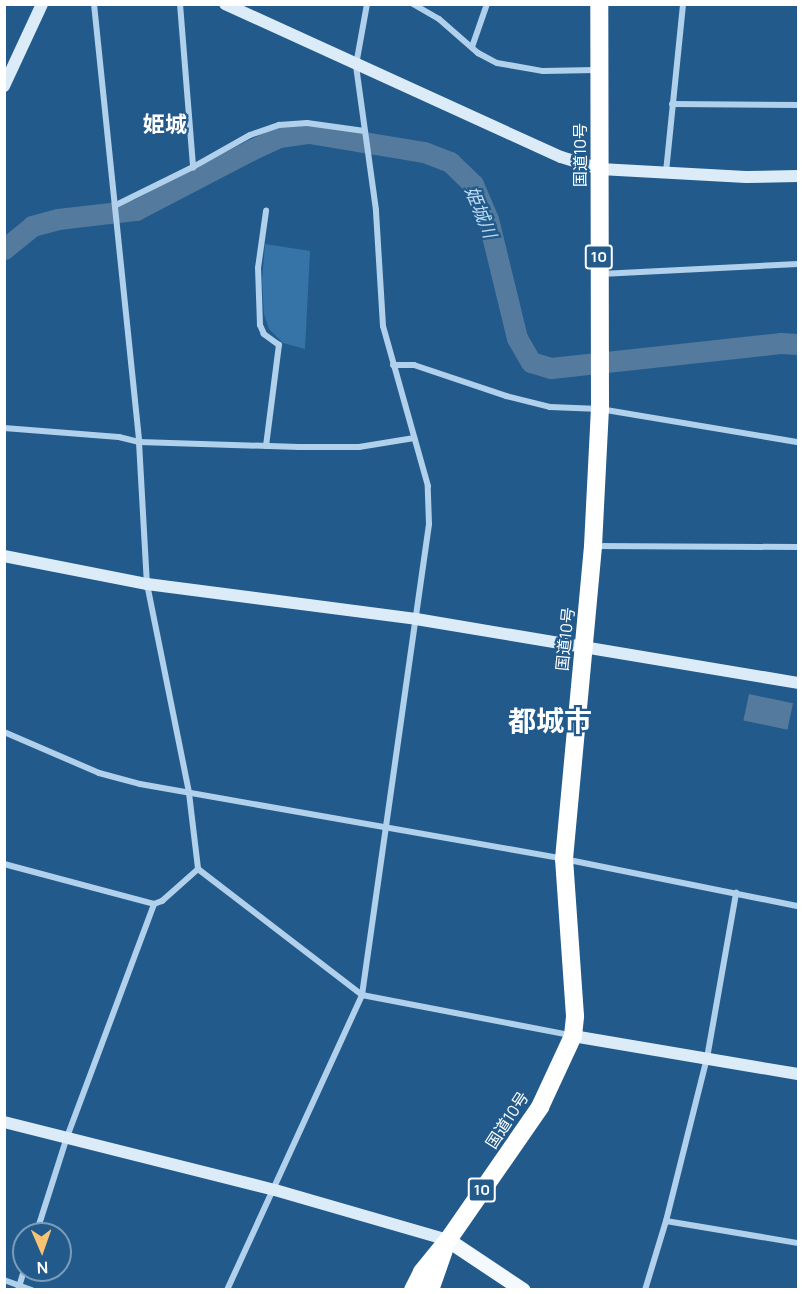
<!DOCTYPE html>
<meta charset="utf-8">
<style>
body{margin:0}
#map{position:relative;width:803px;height:1294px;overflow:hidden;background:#225a8b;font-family:Manrope,"Noto Sans JP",sans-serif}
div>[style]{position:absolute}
.green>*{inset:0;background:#3674a8}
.water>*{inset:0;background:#547a9d;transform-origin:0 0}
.river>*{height:21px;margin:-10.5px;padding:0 10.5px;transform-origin:10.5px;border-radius:10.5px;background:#547a9d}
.street>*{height:6px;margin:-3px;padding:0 3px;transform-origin:3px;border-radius:3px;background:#b0d0eb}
.secondary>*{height:12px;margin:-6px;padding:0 6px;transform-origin:6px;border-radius:6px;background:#dbebf8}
.primary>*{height:15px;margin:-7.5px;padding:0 7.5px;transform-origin:7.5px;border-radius:7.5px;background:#f4f9fe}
.highway>*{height:18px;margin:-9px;padding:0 9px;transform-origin:9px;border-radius:9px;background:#fff}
span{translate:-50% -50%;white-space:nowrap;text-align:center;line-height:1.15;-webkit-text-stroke:4.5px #225a8b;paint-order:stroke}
.shield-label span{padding:2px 4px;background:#225a8b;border:2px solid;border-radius:4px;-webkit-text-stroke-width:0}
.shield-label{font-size:15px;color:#fff;font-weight:700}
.street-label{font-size:16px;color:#fff}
.water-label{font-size:18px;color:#bcdaf2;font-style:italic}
.district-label{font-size:22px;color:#fff;font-weight:700}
.town-label{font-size:28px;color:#fff;font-weight:700}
.frame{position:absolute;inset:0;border:6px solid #fff;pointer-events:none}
.north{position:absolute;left:12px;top:1222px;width:60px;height:60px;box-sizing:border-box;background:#225a8b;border:2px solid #7a9cb9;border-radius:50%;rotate:178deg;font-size:16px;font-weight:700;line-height:24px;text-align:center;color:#fff}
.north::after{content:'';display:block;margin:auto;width:21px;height:27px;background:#f6c472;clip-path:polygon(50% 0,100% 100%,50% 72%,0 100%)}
</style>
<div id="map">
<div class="green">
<i style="clip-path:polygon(265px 244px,310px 251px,305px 349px,283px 343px,269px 329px,264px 314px,262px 281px)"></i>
</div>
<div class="water">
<i style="left:749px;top:694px;width:45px;height:27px;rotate:12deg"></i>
</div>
<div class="river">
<i style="left:4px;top:249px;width:36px;rotate:-39deg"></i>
<i style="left:32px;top:226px;width:27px;rotate:-15deg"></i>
<i style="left:58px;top:219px;width:79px;rotate:-6.6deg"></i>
<i style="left:136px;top:210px;width:130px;rotate:-27.6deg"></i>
<i style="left:251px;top:150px;width:31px;rotate:-25deg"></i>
<i style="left:279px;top:137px;width:30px;rotate:-8deg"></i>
<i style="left:309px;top:133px;width:117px;rotate:9.4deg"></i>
<i style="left:424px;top:152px;width:28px;rotate:21deg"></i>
<i style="left:450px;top:162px;width:32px;rotate:44deg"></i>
<i style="left:473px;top:184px;width:38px;rotate:67deg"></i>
<i style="left:488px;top:219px;width:122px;rotate:76.3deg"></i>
<i style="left:517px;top:338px;width:28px;rotate:60deg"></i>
<i style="left:531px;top:362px;width:21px;rotate:17deg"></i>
<i style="left:551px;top:368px;width:230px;rotate:-6.2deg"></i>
<i style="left:780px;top:343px;width:18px;rotate:3deg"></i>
</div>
<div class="street">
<i style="left:94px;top:4px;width:440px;rotate:84.1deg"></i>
<i style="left:139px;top:442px;width:142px;rotate:86.8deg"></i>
<i style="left:147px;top:584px;width:213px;rotate:78.6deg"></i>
<i style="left:189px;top:793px;width:77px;rotate:83.2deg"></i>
<i style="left:198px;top:869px;width:207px;rotate:37.5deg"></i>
<i style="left:362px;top:995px;width:211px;rotate:10.9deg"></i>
<i style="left:180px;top:4px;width:164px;rotate:85.4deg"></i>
<i style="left:413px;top:4px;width:30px;rotate:30deg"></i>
<i style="left:439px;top:19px;width:52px;rotate:41.1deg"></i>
<i style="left:478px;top:53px;width:21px;rotate:28deg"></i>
<i style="left:497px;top:63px;width:47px;rotate:9.9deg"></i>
<i style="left:543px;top:71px;width:53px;rotate:-1.1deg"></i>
<i style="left:472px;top:47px;width:46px;rotate:-70.8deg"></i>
<i style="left:672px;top:104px;width:126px;rotate:0.5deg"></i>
<i style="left:666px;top:172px;width:169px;rotate:-84.2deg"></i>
<i style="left:116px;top:205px;width:86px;rotate:-26.3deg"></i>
<i style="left:193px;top:167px;width:65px;rotate:-29.3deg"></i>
<i style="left:250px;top:135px;width:31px;rotate:-19deg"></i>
<i style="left:279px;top:125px;width:28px;rotate:-4deg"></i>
<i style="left:307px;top:123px;width:58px;rotate:8deg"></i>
<i style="left:601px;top:274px;width:197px;rotate:-2.9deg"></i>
<i style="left:393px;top:365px;width:21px"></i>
<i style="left:414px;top:365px;width:97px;rotate:18.6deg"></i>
<i style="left:506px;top:396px;width:45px;rotate:14deg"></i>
<i style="left:550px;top:407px;width:50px;rotate:2.3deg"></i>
<i style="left:600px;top:409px;width:201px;rotate:9.5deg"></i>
<i style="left:4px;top:428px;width:115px;rotate:4.5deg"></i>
<i style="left:119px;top:437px;width:21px;rotate:14deg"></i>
<i style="left:139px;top:442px;width:160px;rotate:1.8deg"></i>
<i style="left:299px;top:447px;width:60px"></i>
<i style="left:359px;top:447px;width:56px;rotate:-9.3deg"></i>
<i style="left:266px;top:446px;width:102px;rotate:-82.7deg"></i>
<i style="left:279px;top:345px;width:19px;rotate:-144deg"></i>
<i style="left:264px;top:334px;width:10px;rotate:-114deg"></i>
<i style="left:260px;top:325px;width:57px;rotate:-92deg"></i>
<i style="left:258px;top:268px;width:58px;rotate:-82deg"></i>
<i style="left:596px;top:546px;width:202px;rotate:0.3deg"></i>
<i style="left:4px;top:732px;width:103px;rotate:23.3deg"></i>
<i style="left:99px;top:773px;width:42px;rotate:15deg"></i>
<i style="left:140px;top:784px;width:431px;rotate:10deg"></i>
<i style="left:564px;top:859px;width:239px;rotate:11.4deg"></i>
<i style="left:4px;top:864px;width:155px;rotate:14.9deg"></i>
<i style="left:154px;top:904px;width:9px;rotate:-21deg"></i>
<i style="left:162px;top:901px;width:48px;rotate:-41.6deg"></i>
<i style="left:666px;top:1221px;width:134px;rotate:9.5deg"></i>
<i style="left:36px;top:1234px;width:102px;rotate:-72.3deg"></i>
<i style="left:67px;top:1137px;width:249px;rotate:-69.5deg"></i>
<i style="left:4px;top:1280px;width:30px;rotate:20deg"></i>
<i style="left:18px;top:1290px;width:21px;rotate:-73deg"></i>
<i style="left:227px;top:1290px;width:324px;rotate:-65.4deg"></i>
<i style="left:362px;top:995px;width:476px;rotate:-81.9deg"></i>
<i style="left:429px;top:524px;width:38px;rotate:-92deg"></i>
<i style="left:428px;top:486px;width:166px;rotate:-105.7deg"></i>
<i style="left:383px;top:326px;width:116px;rotate:-93.5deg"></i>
<i style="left:376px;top:210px;width:146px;rotate:-97.9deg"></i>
<i style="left:356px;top:65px;width:62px;rotate:-79.8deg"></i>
<i style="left:645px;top:1290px;width:72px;rotate:-73.1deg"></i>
<i style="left:666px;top:1221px;width:168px;rotate:-75.9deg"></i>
<i style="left:707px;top:1058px;width:168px;rotate:-80deg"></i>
</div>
<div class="secondary">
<i style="left:225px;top:4px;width:369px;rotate:24.5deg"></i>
<i style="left:561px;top:157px;width:41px;rotate:17.1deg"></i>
<i style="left:600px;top:169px;width:146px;rotate:3.1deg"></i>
<i style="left:746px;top:177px;width:52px;rotate:-1.1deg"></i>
<i style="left:4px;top:86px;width:90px;rotate:-65.1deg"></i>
<i style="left:4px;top:556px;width:146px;rotate:11.1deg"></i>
<i style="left:147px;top:584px;width:271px;rotate:7.4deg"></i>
<i style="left:416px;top:619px;width:387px;rotate:9.5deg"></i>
<i style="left:573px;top:1036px;width:228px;rotate:9.6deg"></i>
<i style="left:4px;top:1122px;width:279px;rotate:14.1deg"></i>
<i style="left:275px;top:1190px;width:180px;rotate:16.1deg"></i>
</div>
<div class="primary">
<i style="left:448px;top:1240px;width:90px;rotate:33.7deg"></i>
</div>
<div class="highway">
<i style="left:413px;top:1290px;width:20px;rotate:-63deg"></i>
<i style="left:422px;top:1272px;width:41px;rotate:-50.9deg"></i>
<i style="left:448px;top:1240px;width:162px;rotate:-55.3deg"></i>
<i style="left:540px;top:1107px;width:78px;rotate:-65.1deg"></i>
<i style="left:573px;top:1036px;width:20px;rotate:-84deg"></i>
<i style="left:575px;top:1016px;width:157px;rotate:-94deg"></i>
<i style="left:564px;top:859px;width:314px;rotate:-84.7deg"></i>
<i style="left:593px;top:546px;width:137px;rotate:-87.1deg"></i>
<i style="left:600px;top:409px;width:405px;rotate:-90.1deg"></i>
<i style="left:430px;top:1290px;width:42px;rotate:-70.7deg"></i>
</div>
<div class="shield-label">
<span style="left:599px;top:257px">10</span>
<span style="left:482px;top:1190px">10</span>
</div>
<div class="street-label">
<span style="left:580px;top:155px;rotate:-90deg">国道10号</span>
<span style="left:565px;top:639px;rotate:-84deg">国道10号</span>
<span style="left:507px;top:1120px;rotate:-57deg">国道10号</span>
</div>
<div class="water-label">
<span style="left:481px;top:212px;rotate:68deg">姫城川</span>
</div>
<div class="district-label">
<span style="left:165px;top:125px">姫城</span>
</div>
<div class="town-label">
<span style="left:550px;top:720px">都城市</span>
</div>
<div class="frame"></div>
<div class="north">N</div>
</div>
